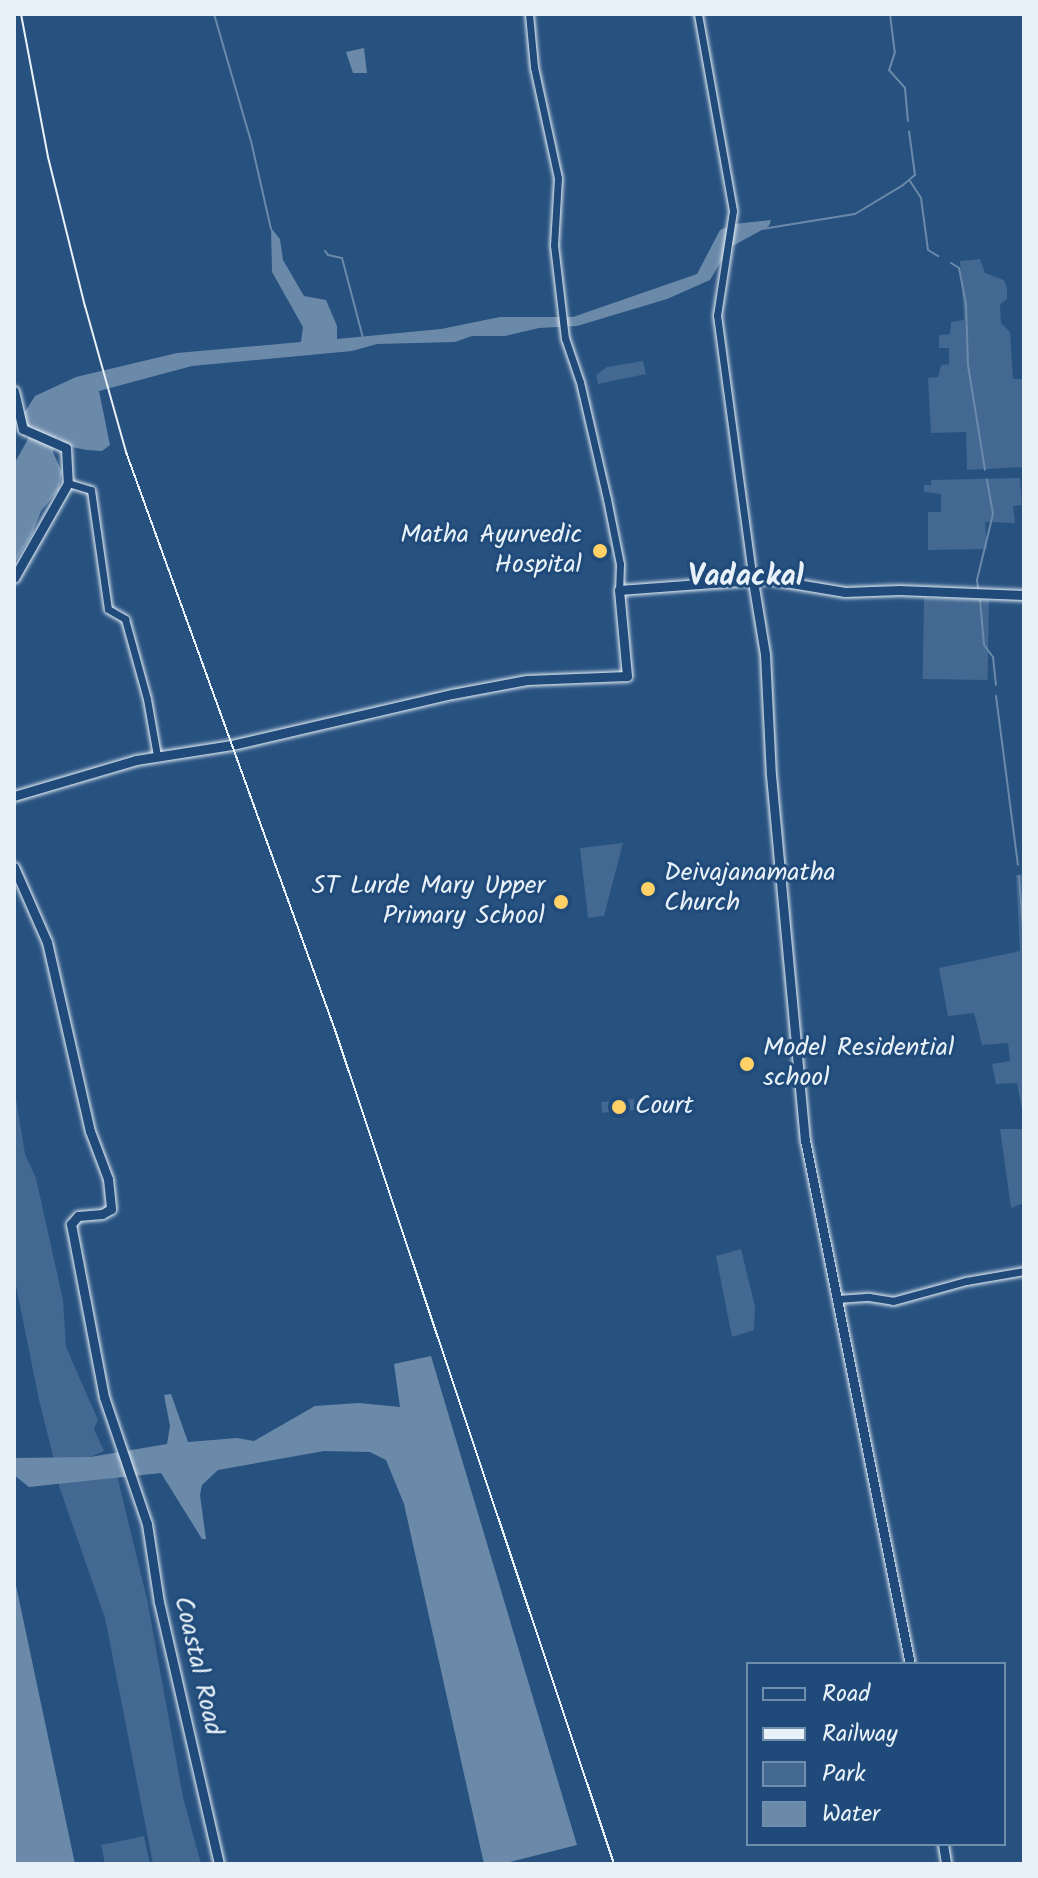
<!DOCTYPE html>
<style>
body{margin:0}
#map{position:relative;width:1038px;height:1878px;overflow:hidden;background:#27517f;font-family:Kalam,sans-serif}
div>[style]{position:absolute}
.green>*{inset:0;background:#436891;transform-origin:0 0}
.water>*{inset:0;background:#6b8aaa}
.stream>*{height:2px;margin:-1px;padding:0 1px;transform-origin:1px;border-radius:1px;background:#6b8aaa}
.roads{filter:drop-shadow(0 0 2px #e8f1f8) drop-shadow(0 0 2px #e8f1f8)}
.minor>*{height:7px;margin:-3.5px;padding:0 3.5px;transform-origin:3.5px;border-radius:3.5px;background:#1f4a7a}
.major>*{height:9px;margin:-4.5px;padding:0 4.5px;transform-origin:4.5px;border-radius:4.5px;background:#1f4a7a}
.rail>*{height:2px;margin:-1px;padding:0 1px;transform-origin:1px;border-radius:1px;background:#e8f1f8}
.dots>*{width:22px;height:22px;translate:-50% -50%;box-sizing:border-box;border:4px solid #1f4a7a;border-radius:50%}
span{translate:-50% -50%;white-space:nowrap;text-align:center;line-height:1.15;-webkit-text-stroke:6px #1f4a7a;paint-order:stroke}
.poi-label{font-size:26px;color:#e8f1f8}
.right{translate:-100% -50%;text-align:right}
.left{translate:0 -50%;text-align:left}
.street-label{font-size:26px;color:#e8f1f8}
.quarter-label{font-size:30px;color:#e8f1f8;font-weight:700}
.frame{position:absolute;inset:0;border:16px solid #e8f1f8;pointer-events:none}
.legend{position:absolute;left:746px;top:1662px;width:260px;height:184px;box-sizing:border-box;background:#1f4a7a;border:2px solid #6f8dac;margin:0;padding:10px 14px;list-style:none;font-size:24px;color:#e8f1f8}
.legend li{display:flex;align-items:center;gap:16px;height:40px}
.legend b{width:40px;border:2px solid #6f8dac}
</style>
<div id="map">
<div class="green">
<i style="clip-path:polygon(980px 259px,985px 273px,1004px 280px,1007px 288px,1007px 299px,1000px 304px,1001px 323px,1010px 332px,1013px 379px,1024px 379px,1024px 467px,967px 470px,966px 432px,931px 433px,928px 378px,938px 377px,941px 365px,949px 364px,949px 348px,939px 348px,939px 335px,950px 334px,951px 322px,964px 320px,960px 261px)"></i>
<i style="clip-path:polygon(643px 361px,646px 374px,598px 384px,596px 375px,607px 367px)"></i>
<i style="clip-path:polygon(1020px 478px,1022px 505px,1013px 506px,1015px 523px,985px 522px,987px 549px,928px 550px,928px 512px,941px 512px,941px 494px,924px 492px,924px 485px,931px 485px,931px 480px)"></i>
<i style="left:924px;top:598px;width:65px;height:81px;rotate:1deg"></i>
<i style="clip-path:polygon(623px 843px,604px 916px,588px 918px,580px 848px)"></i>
<i style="clip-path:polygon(1024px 874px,1024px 1120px,1017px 1083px,996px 1084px,992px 1064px,1010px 1061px,1008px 1043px,982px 1045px,974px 1013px,948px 1016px,939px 968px,1020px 951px,1016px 875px)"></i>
<i style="clip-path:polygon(14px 1086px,25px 1154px,36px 1178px,63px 1300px,66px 1347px,98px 1420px,94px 1429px,104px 1451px,90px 1457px,54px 1460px,39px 1400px,14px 1276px)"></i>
<i style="left:634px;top:1099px;width:11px;height:33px;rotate:85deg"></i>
<i style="clip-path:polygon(1000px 1129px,1024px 1129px,1024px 1203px,1011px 1208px)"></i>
<i style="clip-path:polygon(741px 1249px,755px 1306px,754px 1330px,732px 1337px,716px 1256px)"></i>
<i style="clip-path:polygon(117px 1475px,147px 1599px,183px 1797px,201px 1864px,153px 1864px,105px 1618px,59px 1486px,59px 1479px)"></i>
<i style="clip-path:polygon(144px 1836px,150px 1864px,105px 1864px,101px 1845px)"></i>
</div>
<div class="water">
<i style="clip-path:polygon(364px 48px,367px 73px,353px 73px,346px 52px)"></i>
<i style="clip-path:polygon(771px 220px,769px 226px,729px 248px,710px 280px,667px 299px,577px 326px,539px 328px,505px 336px,472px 336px,455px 342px,377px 344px,352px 351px,192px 366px,99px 391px,110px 445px,102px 451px,87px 450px,71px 447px,57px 437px,53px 452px,62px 472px,59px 489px,41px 511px,32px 534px,14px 564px,14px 464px,32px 432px,24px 427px,21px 418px,35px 396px,76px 377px,177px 353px,301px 342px,303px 327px,272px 272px,271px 228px,280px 239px,283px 260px,304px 296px,326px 300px,337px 326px,337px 339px,441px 329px,500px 317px,573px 317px,697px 274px,720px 230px,734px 224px)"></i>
<i style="clip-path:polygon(431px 1356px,577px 1845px,502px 1864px,484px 1864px,404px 1504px,386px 1460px,370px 1452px,324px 1451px,218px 1470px,202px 1485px,200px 1495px,206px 1539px,202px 1539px,161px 1473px,29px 1487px,14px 1475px,14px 1458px,90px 1457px,167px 1444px,170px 1426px,164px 1395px,171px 1394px,188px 1442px,237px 1438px,254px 1441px,315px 1406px,359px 1403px,400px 1407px,394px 1364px)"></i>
<i style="clip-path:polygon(14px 1576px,75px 1864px,14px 1864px)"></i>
</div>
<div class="stream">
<i style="left:214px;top:14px;width:132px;rotate:73.8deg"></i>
<i style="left:251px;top:141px;width:90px;rotate:77.2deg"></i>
<i style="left:890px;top:14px;width:38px;rotate:83deg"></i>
<i style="left:895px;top:52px;width:19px;rotate:108deg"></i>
<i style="left:889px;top:70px;width:24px;rotate:48deg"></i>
<i style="left:905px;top:88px;width:33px;rotate:85deg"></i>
<i style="left:910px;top:181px;width:20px;rotate:57deg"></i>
<i style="left:921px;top:198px;width:52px;rotate:82.3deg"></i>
<i style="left:928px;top:250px;width:12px;rotate:31deg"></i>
<i style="left:762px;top:229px;width:94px;rotate:-9.2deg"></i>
<i style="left:855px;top:214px;width:56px;rotate:-31.1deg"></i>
<i style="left:903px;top:185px;width:16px;rotate:-40deg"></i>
<i style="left:915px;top:175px;width:44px;rotate:-97.8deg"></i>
<i style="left:325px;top:251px;width:5px;rotate:53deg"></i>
<i style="left:328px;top:255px;width:14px;rotate:12deg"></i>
<i style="left:342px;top:258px;width:83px;rotate:75.3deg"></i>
<i style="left:951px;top:263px;width:9px;rotate:32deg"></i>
<i style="left:959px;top:268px;width:38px;rotate:79deg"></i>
<i style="left:966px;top:305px;width:60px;rotate:88.1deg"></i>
<i style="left:968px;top:365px;width:106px;rotate:80.8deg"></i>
<i style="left:978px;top:588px;width:8px;rotate:-97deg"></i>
<i style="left:977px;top:580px;width:68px;rotate:-76.4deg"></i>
<i style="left:993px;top:514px;width:35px;rotate:-100deg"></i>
<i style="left:980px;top:600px;width:45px;rotate:84.9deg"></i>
<i style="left:984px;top:645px;width:15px;rotate:53deg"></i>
<i style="left:993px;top:657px;width:28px;rotate:84deg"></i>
<i style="left:996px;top:696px;width:170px;rotate:82.6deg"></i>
<i style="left:1019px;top:876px;width:66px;rotate:85.7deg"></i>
</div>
<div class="roads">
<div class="minor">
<i style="left:529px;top:14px;width:53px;rotate:84.6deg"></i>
<i style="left:534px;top:67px;width:114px;rotate:77.8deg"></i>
<i style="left:558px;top:178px;width:67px;rotate:93.4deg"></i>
<i style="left:554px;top:245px;width:94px;rotate:83.3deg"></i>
<i style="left:565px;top:338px;width:46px;rotate:71.2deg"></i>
<i style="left:580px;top:382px;width:120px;rotate:77deg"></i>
<i style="left:607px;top:499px;width:66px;rotate:78.7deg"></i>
<i style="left:620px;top:564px;width:26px;rotate:92deg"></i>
<i style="left:698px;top:14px;width:200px;rotate:79.9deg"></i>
<i style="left:733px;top:211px;width:105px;rotate:98.7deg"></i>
<i style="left:717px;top:315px;width:268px;rotate:82.3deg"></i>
<i style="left:68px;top:483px;width:24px;rotate:17deg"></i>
<i style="left:91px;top:490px;width:120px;rotate:81.9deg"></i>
<i style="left:108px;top:609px;width:20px;rotate:30deg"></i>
<i style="left:125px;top:619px;width:83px;rotate:74.6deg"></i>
<i style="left:147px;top:699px;width:58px;rotate:80deg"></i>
<i style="left:837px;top:1299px;width:32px;rotate:-4deg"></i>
<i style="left:869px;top:1297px;width:24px;rotate:9deg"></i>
<i style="left:893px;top:1301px;width:76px;rotate:-15.3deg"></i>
<i style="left:966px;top:1281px;width:59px;rotate:-9.8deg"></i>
</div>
<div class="major">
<i style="left:14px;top:391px;width:39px;rotate:77deg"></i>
<i style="left:23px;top:429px;width:47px;rotate:23.8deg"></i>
<i style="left:66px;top:448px;width:35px;rotate:87deg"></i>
<i style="left:68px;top:483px;width:109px;rotate:119.6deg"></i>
<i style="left:753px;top:581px;width:74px;rotate:80.7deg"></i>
<i style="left:765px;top:654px;width:121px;rotate:87.2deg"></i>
<i style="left:771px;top:775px;width:367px;rotate:84.7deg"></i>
<i style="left:805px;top:1140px;width:534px;rotate:78.67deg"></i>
<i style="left:14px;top:796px;width:127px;rotate:-16.4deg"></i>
<i style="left:136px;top:760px;width:97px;rotate:-8.9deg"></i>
<i style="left:232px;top:745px;width:226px;rotate:-13.1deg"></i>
<i style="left:452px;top:694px;width:76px;rotate:-10.6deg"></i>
<i style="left:527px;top:680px;width:100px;rotate:-2.3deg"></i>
<i style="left:627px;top:676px;width:86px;rotate:-95.3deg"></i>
<i style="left:619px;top:590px;width:148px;rotate:-4.3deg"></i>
<i style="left:767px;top:579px;width:79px;rotate:9.5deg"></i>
<i style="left:845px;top:592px;width:54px;rotate:-2.1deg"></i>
<i style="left:899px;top:590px;width:125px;rotate:2.3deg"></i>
<i style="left:14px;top:867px;width:82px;rotate:66.3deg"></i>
<i style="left:47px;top:942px;width:194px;rotate:77.2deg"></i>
<i style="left:90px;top:1131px;width:51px;rotate:69.4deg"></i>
<i style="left:108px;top:1179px;width:30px;rotate:84deg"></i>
<i style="left:111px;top:1209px;width:10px;rotate:151deg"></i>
<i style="left:102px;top:1214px;width:24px;rotate:175deg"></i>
<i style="left:78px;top:1216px;width:11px;rotate:131deg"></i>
<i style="left:71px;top:1224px;width:176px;rotate:79.2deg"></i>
<i style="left:104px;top:1397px;width:134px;rotate:71.3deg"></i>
<i style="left:147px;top:1524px;width:79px;rotate:81.3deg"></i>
<i style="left:159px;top:1602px;width:269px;rotate:77.1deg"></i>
<i style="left:943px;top:1844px;width:20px;rotate:81deg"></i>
</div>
</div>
<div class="rail">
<i style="left:21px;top:14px;width:146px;rotate:79.3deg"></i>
<i style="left:48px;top:157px;width:154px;rotate:76.1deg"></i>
<i style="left:85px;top:306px;width:152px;rotate:74.3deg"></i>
<i style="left:126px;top:452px;width:615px;rotate:70.12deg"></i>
<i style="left:335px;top:1030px;width:879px;rotate:71.5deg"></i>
</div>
<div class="dots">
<i style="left:600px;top:551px;background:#ffd166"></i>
<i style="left:648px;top:889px;background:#ffd166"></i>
<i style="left:561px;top:902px;background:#ffd166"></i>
<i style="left:747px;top:1064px;background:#ffd166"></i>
<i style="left:619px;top:1107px;background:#ffd166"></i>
</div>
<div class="poi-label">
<span class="right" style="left:582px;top:551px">Matha Ayurvedic<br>Hospital</span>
<span class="left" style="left:664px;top:889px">Deivajanamatha<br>Church</span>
<span class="right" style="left:545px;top:902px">ST Lurde Mary Upper<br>Primary School</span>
<span class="left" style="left:763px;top:1064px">Model Residential<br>school</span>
<span class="left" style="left:635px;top:1107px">Court</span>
</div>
<div class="street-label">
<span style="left:197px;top:1666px;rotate:77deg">Coastal Road</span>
</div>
<div class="quarter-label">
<span style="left:746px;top:577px">Vadackal</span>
</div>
<div class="frame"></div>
<ul class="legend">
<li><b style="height:10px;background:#1f4a7a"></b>Road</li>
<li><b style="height:10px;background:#e8f1f8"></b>Railway</li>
<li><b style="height:22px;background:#436891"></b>Park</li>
<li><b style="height:22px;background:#6b8aaa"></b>Water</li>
</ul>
</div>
